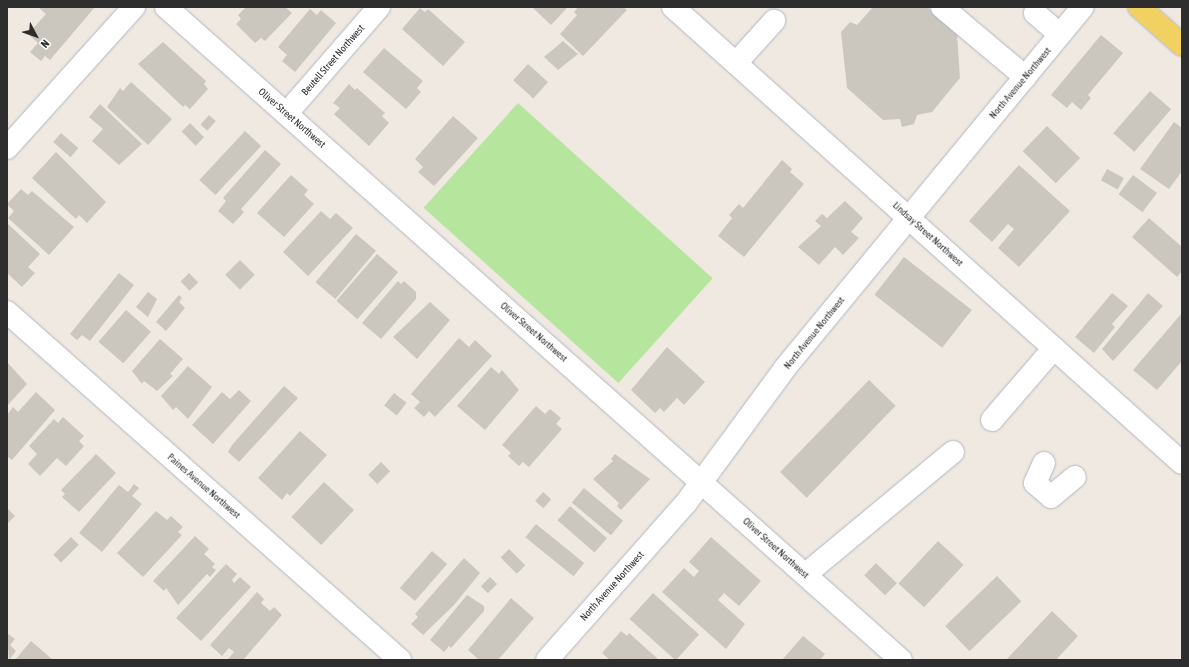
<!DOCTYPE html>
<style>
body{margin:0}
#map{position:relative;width:1189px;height:667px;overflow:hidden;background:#efe9e1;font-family:"Asap Condensed",sans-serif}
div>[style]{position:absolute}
.green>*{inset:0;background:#b6e59e;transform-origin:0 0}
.building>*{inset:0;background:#cbc7bf;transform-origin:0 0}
.roads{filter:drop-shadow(0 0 1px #b4b7c1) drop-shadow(0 0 1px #b4b7c1)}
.minor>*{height:22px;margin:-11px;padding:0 11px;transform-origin:11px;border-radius:11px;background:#fff}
.major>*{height:22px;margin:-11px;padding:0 11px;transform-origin:11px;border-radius:11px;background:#f2d163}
span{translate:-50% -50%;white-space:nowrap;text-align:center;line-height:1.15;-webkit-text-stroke:3.5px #fff;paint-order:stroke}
.street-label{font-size:10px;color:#2e2e2e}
.frame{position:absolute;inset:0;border:8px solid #2e2e2e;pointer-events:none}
.north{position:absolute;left:16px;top:16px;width:40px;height:40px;-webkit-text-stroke:3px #fff;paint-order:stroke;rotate:131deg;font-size:11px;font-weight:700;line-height:16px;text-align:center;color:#2e2e2e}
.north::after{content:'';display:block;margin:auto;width:14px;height:18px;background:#2e2e2e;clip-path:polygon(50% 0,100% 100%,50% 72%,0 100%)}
</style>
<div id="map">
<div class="green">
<i style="left:518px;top:103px;width:262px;height:141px;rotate:42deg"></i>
</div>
<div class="building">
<i style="clip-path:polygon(38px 7px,95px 7px,50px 60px,45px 56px,41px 61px,30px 52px,38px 43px,28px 34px,46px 14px)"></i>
<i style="clip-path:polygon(246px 7px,285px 7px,292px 13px,265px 41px,261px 38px,255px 43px,236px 24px,241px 19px,238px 15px)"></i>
<i style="clip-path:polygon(532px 7px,568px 7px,551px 25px)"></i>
<i style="clip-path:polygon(578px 7px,623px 7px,627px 10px,583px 56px,560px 34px,577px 15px,574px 12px)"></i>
<i style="clip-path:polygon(873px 7px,927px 7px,957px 34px,960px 78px,932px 112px,917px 115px,914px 124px,902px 127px,900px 119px,883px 120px,847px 88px,841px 32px,850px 22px,857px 25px)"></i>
<i style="clip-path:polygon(420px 8px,425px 12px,428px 9px,465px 42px,443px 66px,402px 29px)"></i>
<i style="clip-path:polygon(310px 9px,317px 15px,321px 10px,336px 23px,295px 72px,282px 61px,287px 55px,278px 47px)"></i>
<i style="clip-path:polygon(1101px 35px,1123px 53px,1088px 95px,1091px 98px,1081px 110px,1072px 102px,1067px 108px,1051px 95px)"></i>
<i style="clip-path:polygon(563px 41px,578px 54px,558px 70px,544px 57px)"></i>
<i style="clip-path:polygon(163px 42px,206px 81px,204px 84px,208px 89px,190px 109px,185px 105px,183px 107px,138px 64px)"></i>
<i style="clip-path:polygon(384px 48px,423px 81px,417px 88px,421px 92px,406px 109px,363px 72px)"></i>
<i style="left:528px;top:64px;width:27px;height:22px;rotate:42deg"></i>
<i style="clip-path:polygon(131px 82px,172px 119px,148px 145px,107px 107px,120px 88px,123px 91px)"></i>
<i style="clip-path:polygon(349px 84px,355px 90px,357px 88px,385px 113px,382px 116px,389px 123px,369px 146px,334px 114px,340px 108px,333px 103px)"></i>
<i style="left:1150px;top:91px;width:28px;height:56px;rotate:41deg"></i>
<i style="clip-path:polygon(100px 104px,142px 144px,119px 165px,92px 141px,103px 129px,89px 117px)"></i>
<i style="left:209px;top:115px;width:9px;height:13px;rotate:41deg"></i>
<i style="clip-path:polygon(453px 116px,478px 138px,434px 186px,418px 172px,423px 167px,415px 159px)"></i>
<i style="clip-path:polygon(1174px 122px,1182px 128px,1182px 171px,1169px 189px,1140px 169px)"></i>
<i style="left:190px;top:123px;width:20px;height:12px;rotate:45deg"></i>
<i style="left:1047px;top:126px;width:46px;height:35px;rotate:44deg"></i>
<i style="left:245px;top:131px;width:22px;height:67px;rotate:43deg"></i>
<i style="left:61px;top:133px;width:23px;height:12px;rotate:41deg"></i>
<i style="clip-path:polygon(265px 150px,281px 164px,241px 209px,244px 212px,233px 224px,218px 211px,226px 201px,223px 198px)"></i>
<i style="clip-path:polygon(56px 152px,106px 202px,87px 223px,79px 215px,76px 219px,32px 178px)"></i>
<i style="clip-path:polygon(782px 160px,792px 169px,790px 172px,804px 184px,744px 257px,718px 236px,732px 218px,729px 215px,739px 204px,743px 208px)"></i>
<i style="clip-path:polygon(1019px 165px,1070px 211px,1019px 267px,998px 248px,1014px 229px,1008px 224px,992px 242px,969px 221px)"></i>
<i style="left:1107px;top:169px;width:19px;height:13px;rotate:28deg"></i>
<i style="clip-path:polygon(291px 175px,308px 190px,304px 195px,314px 204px,284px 237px,257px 213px)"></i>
<i style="left:1133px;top:175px;width:30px;height:24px;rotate:37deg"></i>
<i style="clip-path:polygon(21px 189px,28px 195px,32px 191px,74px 227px,49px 255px,8px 218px,14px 211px,7px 204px)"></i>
<i style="clip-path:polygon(845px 201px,863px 218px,851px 232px,859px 238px,843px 255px,835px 247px,819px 265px,798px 247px,821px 226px,815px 221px,822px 214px,827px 218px)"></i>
<i style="clip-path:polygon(321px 211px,330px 219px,336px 213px,353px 228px,308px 276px,283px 252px)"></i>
<i style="clip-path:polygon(1149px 218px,1182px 247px,1182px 271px,1177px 277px,1132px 237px)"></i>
<i style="clip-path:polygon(7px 223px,40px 254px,28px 267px,35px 273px,22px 287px,7px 273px)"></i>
<i style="left:356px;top:234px;width:26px;height:63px;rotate:40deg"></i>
<i style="left:377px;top:254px;width:28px;height:62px;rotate:41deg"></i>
<i style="left:904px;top:257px;width:86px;height:48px;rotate:38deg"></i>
<i style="left:240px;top:260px;width:21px;height:21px;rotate:45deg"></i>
<i style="clip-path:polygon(119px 273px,134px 285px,90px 341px,82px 335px,77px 340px,70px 334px)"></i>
<i style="left:189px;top:273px;width:13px;height:12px;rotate:45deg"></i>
<i style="clip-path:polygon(398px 281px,401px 284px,404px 281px,416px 292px,416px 299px,381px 339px,362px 323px)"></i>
<i style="clip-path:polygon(148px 292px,157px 299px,148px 317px,136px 307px)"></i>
<i style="clip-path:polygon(1112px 293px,1128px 306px,1112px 324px,1115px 327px,1094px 353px,1075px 337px)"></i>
<i style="clip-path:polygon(1148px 293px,1163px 306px,1113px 361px,1102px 349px)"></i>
<i style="clip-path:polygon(179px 295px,182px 298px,179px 302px,185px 308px,166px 331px,156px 322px)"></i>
<i style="clip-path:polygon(430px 302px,450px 320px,417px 359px,393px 337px)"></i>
<i style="left:126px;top:310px;width:33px;height:42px;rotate:41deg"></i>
<i style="clip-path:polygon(1182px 313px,1182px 361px,1157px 390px,1133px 370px)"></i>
<i style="clip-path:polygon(459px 338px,469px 347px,475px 340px,492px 356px,435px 417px,429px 411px,424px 417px,414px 408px,420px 402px,411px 394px)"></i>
<i style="clip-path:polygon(160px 339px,183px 359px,170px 374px,173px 376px,157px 391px,144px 381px,142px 384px,132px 371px)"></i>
<i style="clip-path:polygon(667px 347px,705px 382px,684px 405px,677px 398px,664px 412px,660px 408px,655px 413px,631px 390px)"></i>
<i style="clip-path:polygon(7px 362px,27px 384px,7px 406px)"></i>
<i style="clip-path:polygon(188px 366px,212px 387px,188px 419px,176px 407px,173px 410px,161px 396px)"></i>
<i style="clip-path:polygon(491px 367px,499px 374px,502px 370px,519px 390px,485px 430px,457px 406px)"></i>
<i style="left:869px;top:380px;width:37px;height:128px;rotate:44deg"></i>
<i style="clip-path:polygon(284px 386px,298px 398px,239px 462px,228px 452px,232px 445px)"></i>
<i style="clip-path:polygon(239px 390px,251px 401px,213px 444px,192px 425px,222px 392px,230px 399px)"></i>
<i style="clip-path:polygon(36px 392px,55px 410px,12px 460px,7px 456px,7px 415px,13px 407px,18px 412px)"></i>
<i style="left:394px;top:393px;width:16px;height:16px;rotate:38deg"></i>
<i style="clip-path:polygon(536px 406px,545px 414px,550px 409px,561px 418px,556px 424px,562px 429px,529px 467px,523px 462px,519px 466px,508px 456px,511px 453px,502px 445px)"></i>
<i style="clip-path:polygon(63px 417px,84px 436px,79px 441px,84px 446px,66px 466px,57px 458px,40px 476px,28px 464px,37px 454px,29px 446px,54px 419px,58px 423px)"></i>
<i style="clip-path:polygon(300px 431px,327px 455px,290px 496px,287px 493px,282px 500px,258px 478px)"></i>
<i style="clip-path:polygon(96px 454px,116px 473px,79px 512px,62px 497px,65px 494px,61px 490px)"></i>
<i style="clip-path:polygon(615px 454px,650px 479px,621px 510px,617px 506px,619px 503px,593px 479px,613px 461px,611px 459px)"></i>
<i style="left:381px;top:462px;width:13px;height:18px;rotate:45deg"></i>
<i style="left:324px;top:482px;width:41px;height:48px;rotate:43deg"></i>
<i style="clip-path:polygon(134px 484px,139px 488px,132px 496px,142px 504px,102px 552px,79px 533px,119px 485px,128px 492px)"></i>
<i style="left:584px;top:488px;width:51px;height:19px;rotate:40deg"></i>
<i style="left:543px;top:492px;width:11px;height:12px;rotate:41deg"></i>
<i style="left:570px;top:506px;width:49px;height:19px;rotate:41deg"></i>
<i style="clip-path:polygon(7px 508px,15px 516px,8px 523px,7px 522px)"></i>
<i style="clip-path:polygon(156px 511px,167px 520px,171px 516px,183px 527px,178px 532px,182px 535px,143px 577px,117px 553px)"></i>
<i style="left:536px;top:524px;width:62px;height:17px;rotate:39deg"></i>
<i style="clip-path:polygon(195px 536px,209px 549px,204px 554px,215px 564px,212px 567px,216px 570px,210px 577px,207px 574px,178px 605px,166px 588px,164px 591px,153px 581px)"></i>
<i style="left:71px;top:537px;width:11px;height:25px;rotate:45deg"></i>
<i style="clip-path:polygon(711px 537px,761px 581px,739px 606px,724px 593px,718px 600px,745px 624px,726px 649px,662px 592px,684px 568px,694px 577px,699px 571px,689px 562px)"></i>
<i style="left:938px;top:541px;width:35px;height:58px;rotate:43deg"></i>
<i style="left:509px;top:549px;width:23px;height:12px;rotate:45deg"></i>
<i style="left:432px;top:551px;width:20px;height:49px;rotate:41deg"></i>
<i style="clip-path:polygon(464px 558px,480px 573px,454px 605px,423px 635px,411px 624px,418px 617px,415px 614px)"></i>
<i style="left:876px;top:563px;width:29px;height:17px;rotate:44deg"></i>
<i style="clip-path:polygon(226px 564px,237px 574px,232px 580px,234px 583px,240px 577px,251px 587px,201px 641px,176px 618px)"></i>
<i style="left:997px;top:576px;width:35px;height:72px;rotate:46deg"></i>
<i style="left:490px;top:577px;width:10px;height:13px;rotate:45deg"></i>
<i style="clip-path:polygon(257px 592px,264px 599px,261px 603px,270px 611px,274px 607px,282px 615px,243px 660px,227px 660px,234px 652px,229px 648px,222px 656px,210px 645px)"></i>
<i style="left:653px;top:593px;width:62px;height:35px;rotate:42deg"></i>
<i style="clip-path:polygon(467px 595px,484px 606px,484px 611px,451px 648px,449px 646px,444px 652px,430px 640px)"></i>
<i style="clip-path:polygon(511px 598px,534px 618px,498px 660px,479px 660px,468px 650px)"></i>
<i style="clip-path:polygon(1052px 611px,1078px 636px,1056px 660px,1006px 660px)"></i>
<i style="clip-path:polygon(621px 631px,627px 636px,629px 633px,659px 660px,610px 660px,602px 653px)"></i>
<i style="clip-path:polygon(7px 633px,15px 639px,10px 645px,16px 651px,9px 660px)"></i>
<i style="clip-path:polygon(803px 636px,825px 654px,820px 660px,782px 660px)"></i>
<i style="clip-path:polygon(31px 641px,53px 660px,15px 660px)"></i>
</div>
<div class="roads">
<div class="minor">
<i style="left:166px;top:7px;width:983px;rotate:41.62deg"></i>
<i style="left:673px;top:7px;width:683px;rotate:41.86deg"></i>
<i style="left:942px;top:7px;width:109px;rotate:40.1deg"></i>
<i style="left:1035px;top:13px;width:33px;rotate:41deg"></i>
<i style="left:736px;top:63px;width:57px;rotate:-47.9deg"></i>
<i style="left:287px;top:113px;width:140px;rotate:-49deg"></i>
<i style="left:7px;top:148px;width:190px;rotate:-48deg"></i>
<i style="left:7px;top:312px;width:525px;rotate:41.52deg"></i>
<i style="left:992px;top:420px;width:95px;rotate:-49.3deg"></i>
<i style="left:1044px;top:463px;width:22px;rotate:114deg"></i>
<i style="left:1035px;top:483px;width:21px;rotate:41deg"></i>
<i style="left:1051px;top:497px;width:31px;rotate:-40deg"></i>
<i style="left:806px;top:574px;width:191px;rotate:-39.7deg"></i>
<i style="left:547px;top:660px;width:210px;rotate:-48.5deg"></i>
<i style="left:686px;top:503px;width:167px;rotate:-53.7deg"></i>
<i style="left:785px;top:368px;width:468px;rotate:-50.5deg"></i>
</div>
<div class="major">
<i style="left:1139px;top:7px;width:57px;rotate:41.5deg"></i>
</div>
</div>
<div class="street-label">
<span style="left:333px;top:60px;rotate:-49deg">Beutell Street Northwest</span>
<span style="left:1020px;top:83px;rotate:-50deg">North Avenue Northwest</span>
<span style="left:292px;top:118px;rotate:41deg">Oliver Street Northwest</span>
<span style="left:928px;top:234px;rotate:42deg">Lindsay Street Northwest</span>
<span style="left:534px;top:332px;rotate:41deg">Oliver Street Northwest</span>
<span style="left:814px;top:333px;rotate:-51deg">North Avenue Northwest</span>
<span style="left:204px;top:486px;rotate:41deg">Paines Avenue Northwest</span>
<span style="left:776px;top:548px;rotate:42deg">Oliver Street Northwest</span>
<span style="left:612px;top:586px;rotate:-48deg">North Avenue Northwest</span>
</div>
<div class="frame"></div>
<div class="north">N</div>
</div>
